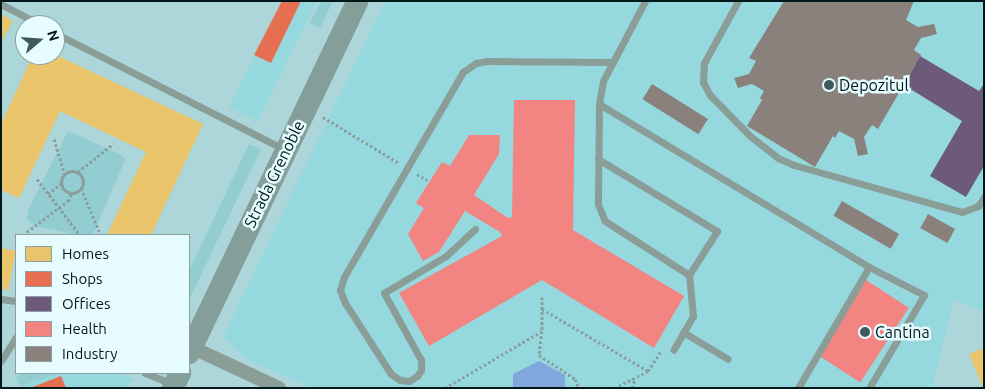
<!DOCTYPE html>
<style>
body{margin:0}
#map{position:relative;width:985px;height:389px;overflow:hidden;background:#acd6d9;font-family:Ubuntu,sans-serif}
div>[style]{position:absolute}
.built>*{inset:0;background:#95d9df}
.green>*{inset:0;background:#92cdd2}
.water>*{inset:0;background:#81a7dd}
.homes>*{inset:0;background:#e9c46a;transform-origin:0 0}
.shops>*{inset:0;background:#e76f51}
.offices>*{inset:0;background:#6d597a}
.health>*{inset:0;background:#f28482;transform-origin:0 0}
.industry>*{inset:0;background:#8a817c;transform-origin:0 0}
.path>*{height:3px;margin-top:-1.5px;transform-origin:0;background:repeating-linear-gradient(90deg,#889f9b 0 2.5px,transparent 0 5px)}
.path>.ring{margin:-1.5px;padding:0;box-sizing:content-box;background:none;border:3px solid #889f9b;border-radius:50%}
.lane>*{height:7px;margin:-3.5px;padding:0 3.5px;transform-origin:3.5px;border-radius:3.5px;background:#8a9d97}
.street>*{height:14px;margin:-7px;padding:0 7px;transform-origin:7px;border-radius:7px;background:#8a9d97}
.primary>*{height:22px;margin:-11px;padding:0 11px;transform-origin:11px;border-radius:11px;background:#849f99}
.dots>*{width:14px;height:14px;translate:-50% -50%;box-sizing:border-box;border:2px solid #e6fcfe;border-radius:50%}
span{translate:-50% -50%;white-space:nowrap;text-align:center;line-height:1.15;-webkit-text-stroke:5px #e6fcfe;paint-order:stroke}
.poi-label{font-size:16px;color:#01181a}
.left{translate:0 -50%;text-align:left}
.street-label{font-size:16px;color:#01181a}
.frame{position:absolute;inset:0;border:2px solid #01181a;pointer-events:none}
.legend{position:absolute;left:15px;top:234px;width:175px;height:140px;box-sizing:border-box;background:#e6fcfe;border:1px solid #8aa1a3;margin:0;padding:6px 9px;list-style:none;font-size:15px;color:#01181a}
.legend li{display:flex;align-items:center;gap:10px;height:25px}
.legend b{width:25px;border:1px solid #8aa1a3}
.north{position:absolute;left:15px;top:15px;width:50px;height:50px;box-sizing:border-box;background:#e6fcfe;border:1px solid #8aa1a3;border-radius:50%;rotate:72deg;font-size:14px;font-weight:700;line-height:20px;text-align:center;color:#01181a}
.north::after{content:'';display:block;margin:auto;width:18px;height:22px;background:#3d5a5d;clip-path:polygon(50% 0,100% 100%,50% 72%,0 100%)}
</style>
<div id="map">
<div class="built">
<i style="clip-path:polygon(282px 1px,317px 1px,258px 121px,229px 107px)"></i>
<i style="clip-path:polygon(385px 1px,984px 1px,984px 312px,954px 299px,932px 388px,313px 388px,248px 360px,223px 337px)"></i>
<i style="clip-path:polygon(60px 373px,114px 373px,135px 379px,125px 388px,16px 388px)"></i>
</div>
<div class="green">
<i style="clip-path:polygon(321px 1px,333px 1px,320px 28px,310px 23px)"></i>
<i style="clip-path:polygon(68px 131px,122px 155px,125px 160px,93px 235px,78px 235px,34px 226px,27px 218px,28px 210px)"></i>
<i style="clip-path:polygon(249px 144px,261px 149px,189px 300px,189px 271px)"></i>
<i style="clip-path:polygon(23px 373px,60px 373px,20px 386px,16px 378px)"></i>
</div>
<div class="water">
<i style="clip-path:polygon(539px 361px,565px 375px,565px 388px,513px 388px,513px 374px)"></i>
</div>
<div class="homes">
<i style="clip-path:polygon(1px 14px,13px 21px,1px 42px)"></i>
<i style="clip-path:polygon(33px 55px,56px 55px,203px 124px,151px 235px,107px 235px,146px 152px,60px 111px,19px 198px,1px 190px,1px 124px)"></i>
<i style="left:1px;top:248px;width:15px;height:40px;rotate:11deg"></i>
<i style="clip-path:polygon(984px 348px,984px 388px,983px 388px,969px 354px)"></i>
</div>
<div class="shops">
<i style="clip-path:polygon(282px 1px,301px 1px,271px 63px,254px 55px)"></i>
<i style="clip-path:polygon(61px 376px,66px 388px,30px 388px)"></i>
</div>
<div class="offices">
<i style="clip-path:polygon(920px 56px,979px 91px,984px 84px,984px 166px,966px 197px,930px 176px,962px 121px,904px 85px)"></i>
</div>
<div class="health">
<i style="clip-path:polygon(514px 100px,575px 100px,573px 230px,684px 296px,654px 348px,542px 280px,429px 346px,399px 293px,502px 236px,500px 232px,465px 211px,439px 252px,423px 261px,408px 234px,424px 208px,416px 203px,442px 162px,450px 166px,469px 135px,500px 135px,499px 154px,474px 195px,508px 218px,512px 217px)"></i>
<i style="left:866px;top:280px;width:51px;height:89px;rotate:33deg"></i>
</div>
<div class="industry">
<i style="clip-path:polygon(784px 1px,914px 1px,906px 20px,918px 27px,934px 24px,937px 34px,921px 38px,914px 50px,921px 55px,878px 129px,872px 125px,864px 137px,868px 154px,858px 156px,854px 139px,839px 131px,835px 138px,833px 136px,815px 167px,747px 126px,762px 100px,760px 98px,764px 91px,752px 84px,738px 88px,734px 78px,749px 74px,756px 61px,749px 58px)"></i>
<i style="left:652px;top:84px;width:66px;height:18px;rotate:32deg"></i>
<i style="left:842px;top:201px;width:66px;height:17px;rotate:30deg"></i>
<i style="left:928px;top:214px;width:31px;height:16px;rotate:29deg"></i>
</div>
<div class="path">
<i style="left:323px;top:117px;width:89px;rotate:31.2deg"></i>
<i style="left:54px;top:139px;width:37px;rotate:73deg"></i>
<i class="ring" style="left:61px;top:171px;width:19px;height:19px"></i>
<i style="left:78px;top:172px;width:45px;rotate:-38.7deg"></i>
<i style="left:417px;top:174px;width:12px;rotate:31deg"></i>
<i style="left:37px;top:179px;width:71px;rotate:52.5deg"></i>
<i style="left:81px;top:188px;width:47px;rotate:67.3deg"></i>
<i style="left:48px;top:194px;width:18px;rotate:-38deg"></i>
<i style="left:27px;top:232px;width:51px;rotate:-37.1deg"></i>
<i style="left:68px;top:201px;width:9px;rotate:-63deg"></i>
<i style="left:542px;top:297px;width:34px;rotate:90deg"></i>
<i style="left:542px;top:331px;width:24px;rotate:97deg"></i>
<i style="left:539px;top:355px;width:43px;rotate:33.7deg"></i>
<i style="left:575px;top:379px;width:10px;rotate:66deg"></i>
<i style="left:542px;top:309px;width:123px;rotate:30.3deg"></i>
<i style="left:648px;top:371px;width:38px;rotate:153deg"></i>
<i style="left:648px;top:371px;width:24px;rotate:-57deg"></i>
<i style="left:445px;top:388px;width:113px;rotate:-30.4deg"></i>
<i style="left:632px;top:388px;width:10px;rotate:-73deg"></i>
</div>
<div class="lane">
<i style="left:645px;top:1px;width:90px;rotate:117.7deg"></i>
<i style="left:603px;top:81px;width:23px;rotate:100deg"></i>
<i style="left:599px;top:104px;width:100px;rotate:90.6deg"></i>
<i style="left:598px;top:204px;width:18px;rotate:68deg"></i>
<i style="left:605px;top:221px;width:100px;rotate:32.7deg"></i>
<i style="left:689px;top:275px;width:41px;rotate:84.4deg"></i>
<i style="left:693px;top:316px;width:39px;rotate:120deg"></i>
<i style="left:738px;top:1px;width:71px;rotate:118.7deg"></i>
<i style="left:704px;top:63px;width:19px;rotate:93deg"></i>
<i style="left:703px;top:82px;width:15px;rotate:62deg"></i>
<i style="left:710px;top:95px;width:57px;rotate:45.7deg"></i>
<i style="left:750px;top:136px;width:36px;rotate:38deg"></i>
<i style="left:778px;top:158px;width:17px;rotate:24deg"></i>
<i style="left:794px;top:165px;width:174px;rotate:15.6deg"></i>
<i style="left:962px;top:212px;width:17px;rotate:-21deg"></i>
<i style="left:978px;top:206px;width:11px;rotate:-56deg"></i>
<i style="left:1px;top:4px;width:45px;rotate:27.7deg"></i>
<i style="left:55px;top:33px;width:257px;rotate:26.9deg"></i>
<i style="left:599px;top:104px;width:315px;rotate:31.1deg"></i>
<i style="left:869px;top:267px;width:62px;rotate:27deg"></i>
<i style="left:924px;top:295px;width:108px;rotate:120.6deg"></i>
<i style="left:598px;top:159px;width:139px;rotate:31.2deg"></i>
<i style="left:717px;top:231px;width:52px;rotate:122.5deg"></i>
<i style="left:475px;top:229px;width:40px;rotate:137deg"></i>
<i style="left:446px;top:256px;width:72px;rotate:149.2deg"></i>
<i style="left:384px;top:293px;width:77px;rotate:61.1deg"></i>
<i style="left:421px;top:360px;width:10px;rotate:90deg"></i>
<i style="left:421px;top:370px;width:7px;rotate:124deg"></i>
<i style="left:417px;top:376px;width:9px;rotate:148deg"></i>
<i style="left:409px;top:381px;width:9px;rotate:-174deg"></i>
<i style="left:400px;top:380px;width:11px;rotate:-146deg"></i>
<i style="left:391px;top:374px;width:85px;rotate:-122.9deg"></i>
<i style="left:345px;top:303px;width:14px;rotate:-111deg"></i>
<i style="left:340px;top:290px;width:14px;rotate:-73deg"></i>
<i style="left:344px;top:277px;width:237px;rotate:-59.9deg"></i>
<i style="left:463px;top:72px;width:16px;rotate:-35deg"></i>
<i style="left:476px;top:63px;width:11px;rotate:-10deg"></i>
<i style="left:487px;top:61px;width:126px;rotate:0.5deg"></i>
<i style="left:1px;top:299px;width:15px;rotate:8deg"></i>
<i style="left:683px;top:332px;width:52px;rotate:31deg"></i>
<i style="left:1px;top:361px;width:28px;rotate:-58deg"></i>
<i style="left:145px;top:373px;width:29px;rotate:22deg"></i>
<i style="left:798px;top:388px;width:140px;rotate:-59.6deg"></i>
</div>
<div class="street">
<i style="left:191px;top:347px;width:97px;rotate:25deg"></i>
</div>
<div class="primary">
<i style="left:189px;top:353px;width:390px;rotate:-64.4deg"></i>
<i style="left:173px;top:388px;width:17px;rotate:-65deg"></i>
</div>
<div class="dots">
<i style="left:829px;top:85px;background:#3d5a5d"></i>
<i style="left:865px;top:332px;background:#3d5a5d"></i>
</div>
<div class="poi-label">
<span class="left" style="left:839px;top:85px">Depozitul</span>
<span class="left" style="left:875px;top:332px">Cantina</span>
</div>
<div class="street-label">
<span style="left:274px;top:174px;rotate:-64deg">Strada Grenoble</span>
</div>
<div class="frame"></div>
<ul class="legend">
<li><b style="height:14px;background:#e9c46a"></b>Homes</li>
<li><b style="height:14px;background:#e76f51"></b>Shops</li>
<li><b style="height:14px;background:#6d597a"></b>Offices</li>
<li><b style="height:14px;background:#f28482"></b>Health</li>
<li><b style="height:14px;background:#8a817c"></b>Industry</li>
</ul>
<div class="north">N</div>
</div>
